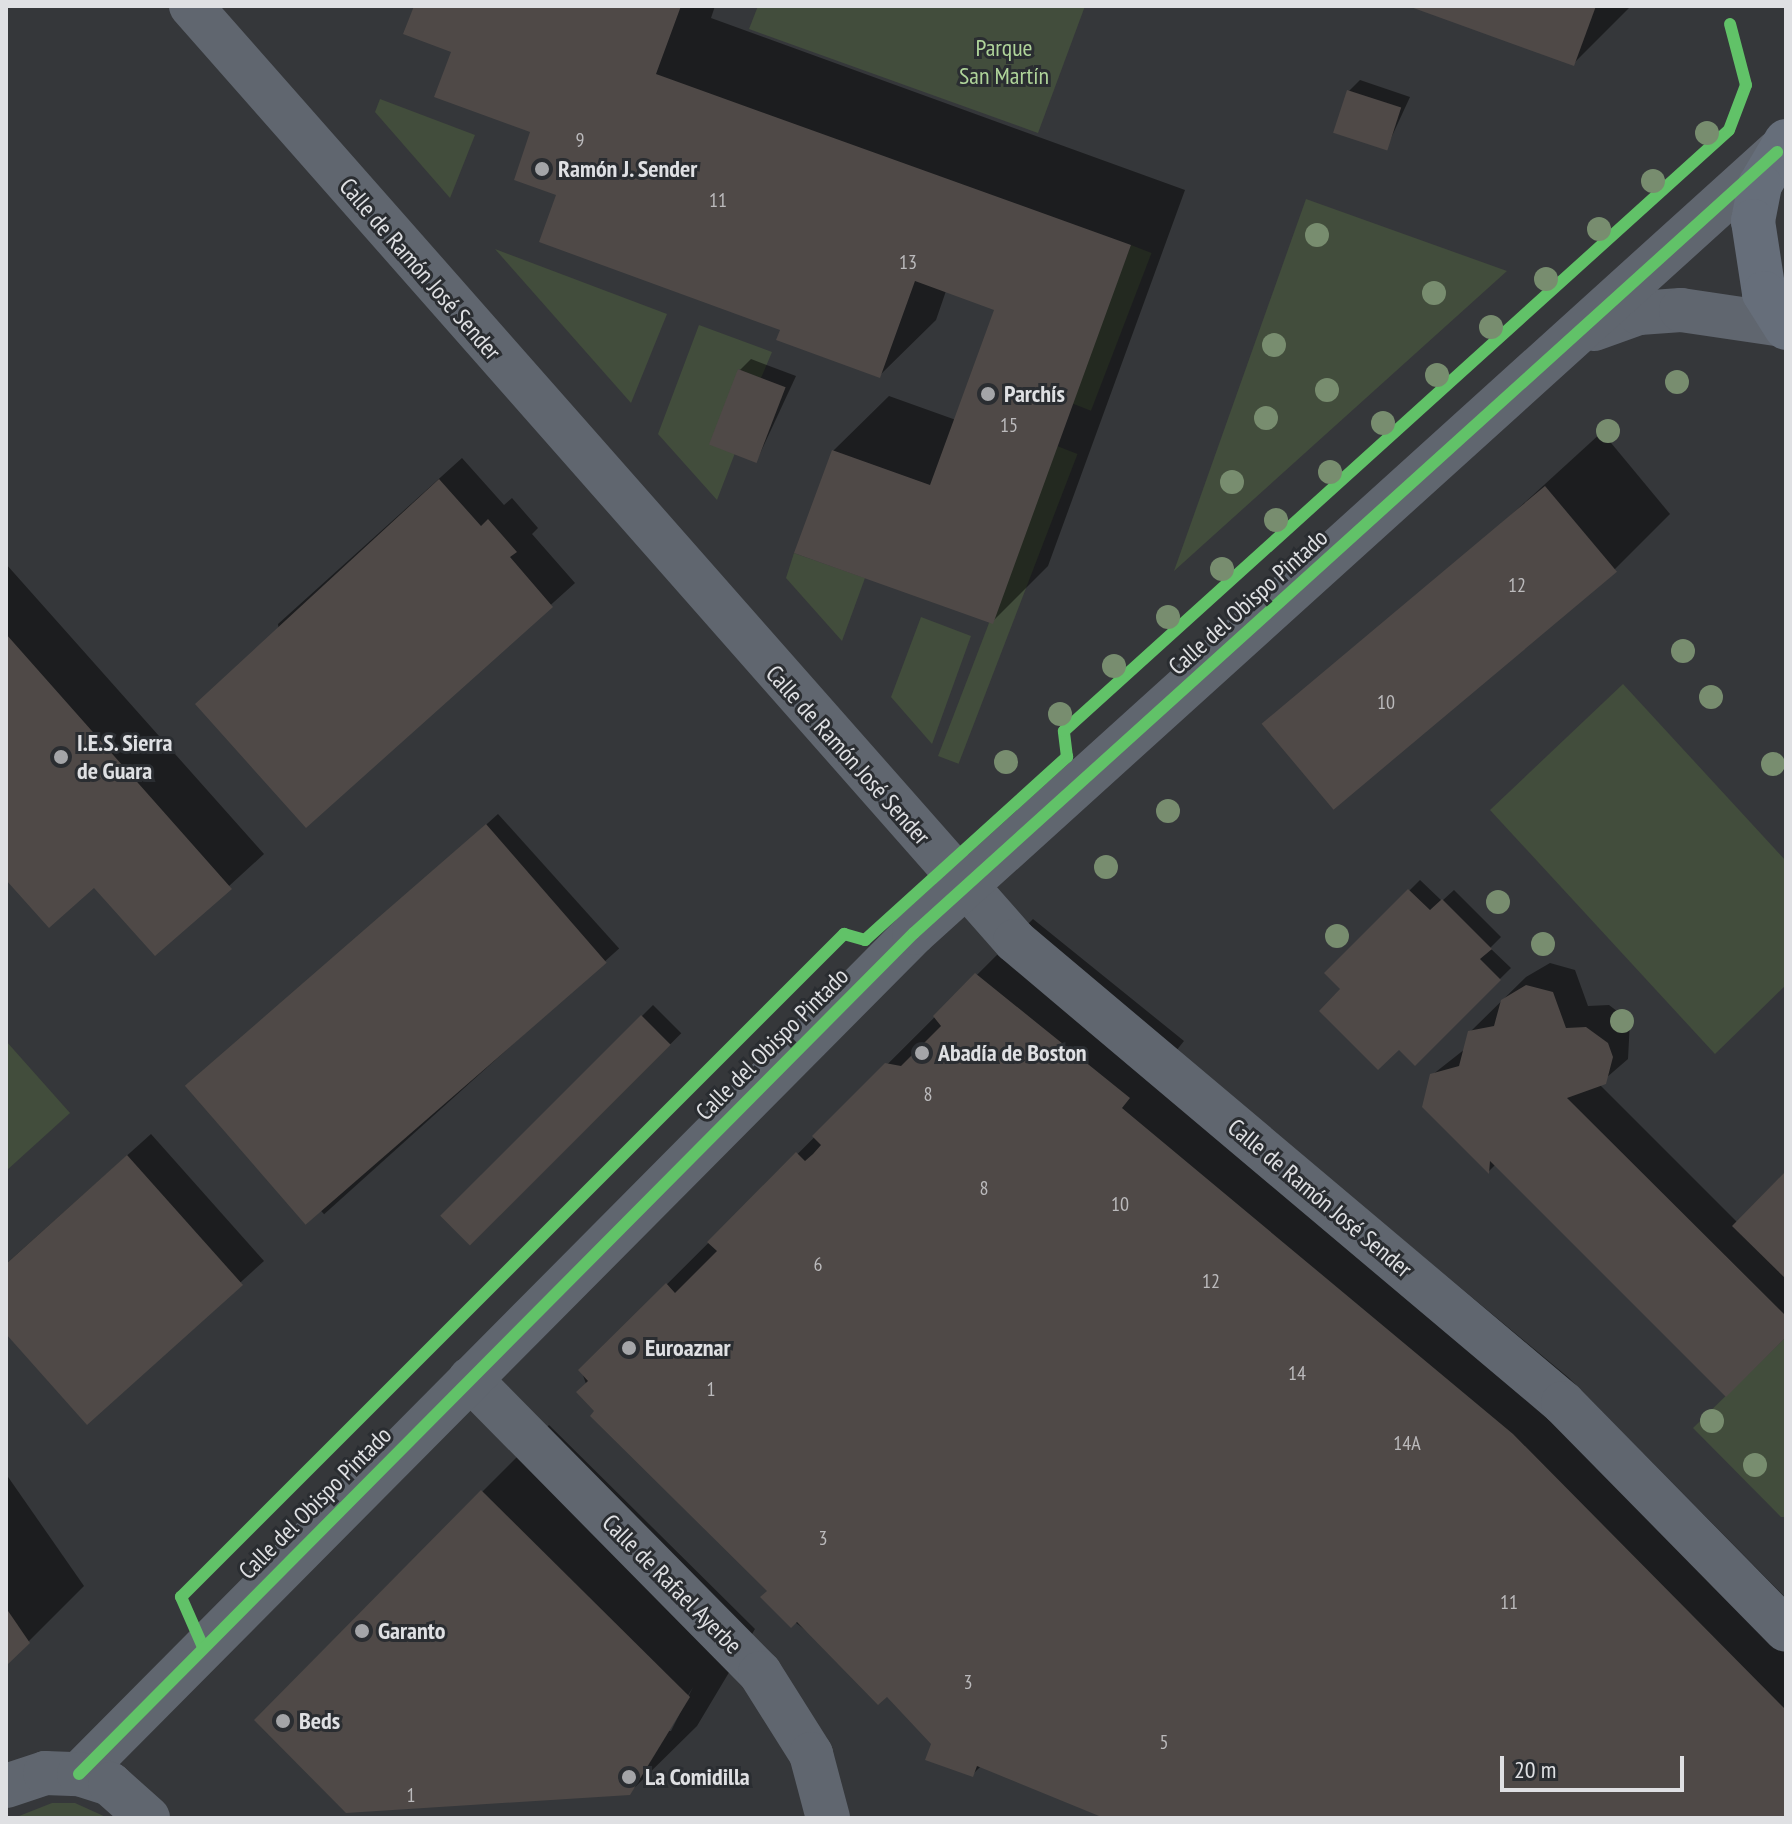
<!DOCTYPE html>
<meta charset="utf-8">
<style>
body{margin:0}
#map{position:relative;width:1792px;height:1824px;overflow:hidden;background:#35373a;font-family:"PT Sans Narrow",sans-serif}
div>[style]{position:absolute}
.green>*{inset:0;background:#424d3c;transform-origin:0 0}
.shadow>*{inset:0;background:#0007;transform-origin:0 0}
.building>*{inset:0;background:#4f4947;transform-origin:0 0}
.minor>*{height:44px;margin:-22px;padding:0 22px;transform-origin:22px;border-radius:22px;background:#60666f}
.tertiary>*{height:44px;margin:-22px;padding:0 22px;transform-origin:22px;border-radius:22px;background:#60666f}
.primary>*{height:44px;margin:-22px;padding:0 22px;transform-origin:22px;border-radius:22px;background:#666e7a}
.cycleway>*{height:12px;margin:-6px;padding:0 6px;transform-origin:6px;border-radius:6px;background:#61c268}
.trees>*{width:24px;height:24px;margin:-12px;border-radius:50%;background:#788d6f}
.dots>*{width:22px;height:22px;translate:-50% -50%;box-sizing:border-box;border:4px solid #2a2d31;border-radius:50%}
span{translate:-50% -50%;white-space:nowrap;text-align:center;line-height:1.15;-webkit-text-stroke:6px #2a2d31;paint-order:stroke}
.number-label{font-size:20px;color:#bbbabc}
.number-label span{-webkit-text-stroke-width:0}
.park-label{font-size:24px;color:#afd49a}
.poi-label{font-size:24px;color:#dfe0e3;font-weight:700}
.left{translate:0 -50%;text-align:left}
.street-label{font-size:24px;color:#dfe0e3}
.frame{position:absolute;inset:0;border:8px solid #dfe0e3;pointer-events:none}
.scale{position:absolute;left:1500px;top:1756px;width:184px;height:36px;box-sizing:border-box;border:4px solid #dfe0e3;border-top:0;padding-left:10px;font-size:24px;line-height:28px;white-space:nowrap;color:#dfe0e3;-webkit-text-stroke:6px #2a2d31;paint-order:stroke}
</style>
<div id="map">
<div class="green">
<i style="clip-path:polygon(758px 6px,1085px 6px,1038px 133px,749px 29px)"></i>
<i style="clip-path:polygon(380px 99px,475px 135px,450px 198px,375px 112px)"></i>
<i style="clip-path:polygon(1306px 199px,1507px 271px,1174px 571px)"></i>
<i style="left:1131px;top:245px;width:22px;height:169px;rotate:21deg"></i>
<i style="clip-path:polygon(495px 249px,667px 314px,631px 403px)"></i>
<i style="clip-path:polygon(699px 325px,772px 352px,761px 378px,738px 369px,735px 453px,717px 500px,658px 434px)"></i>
<i style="left:1057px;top:446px;width:22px;height:332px;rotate:21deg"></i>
<i style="clip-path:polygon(794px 553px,865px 578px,842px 641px,786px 578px)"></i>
<i style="clip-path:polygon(921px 617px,971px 636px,932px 744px,891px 697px)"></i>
<i style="clip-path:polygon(1623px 684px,1786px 861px,1786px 985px,1715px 1054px,1490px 810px)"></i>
<i style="clip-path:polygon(6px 1041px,70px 1113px,6px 1171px)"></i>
<i style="clip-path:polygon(1786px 1337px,1786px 1517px,1781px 1517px,1693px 1428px)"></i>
<i style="clip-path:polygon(52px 1803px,75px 1803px,108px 1818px,14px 1818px)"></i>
</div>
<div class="shadow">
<i style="clip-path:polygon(416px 6px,715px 6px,711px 18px,1185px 190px,1048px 566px,992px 622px,833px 451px,889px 396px,956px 420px,997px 309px,946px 291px,936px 320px,880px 375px,783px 328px,558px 194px,533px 131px)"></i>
<i style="clip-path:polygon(1414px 6px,1631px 6px,1573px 64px)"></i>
<i style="clip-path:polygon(1360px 80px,1410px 97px,1386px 149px,1349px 91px)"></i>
<i style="clip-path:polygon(751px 359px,796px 376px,757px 460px,740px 370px)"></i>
<i style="clip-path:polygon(1602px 432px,1670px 514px,1614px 570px,1272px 733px)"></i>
<i style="clip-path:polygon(462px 458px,504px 505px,512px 498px,538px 528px,532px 534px,575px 583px,306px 826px,278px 624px)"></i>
<i style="clip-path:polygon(6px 564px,264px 854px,155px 954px,94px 885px,6px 877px)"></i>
<i style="left:498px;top:814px;width:181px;height:397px;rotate:48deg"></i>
<i style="clip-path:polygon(1420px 880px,1442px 901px,1454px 890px,1501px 937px,1490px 948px,1511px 968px,1415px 1063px,1327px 973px)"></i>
<i style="clip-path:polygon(1033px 919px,1184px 1041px,1176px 1051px,1569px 1378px,1786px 1598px,1786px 1818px,1106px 1818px,981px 1766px,972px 1775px,887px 1694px,763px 1597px,770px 1591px,596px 1411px,581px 1370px)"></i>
<i style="clip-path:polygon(1550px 963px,1575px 970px,1588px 1006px,1609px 1005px,1630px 1021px,1628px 1059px,1599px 1084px,1738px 1223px,1786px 1174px,1786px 1334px,1496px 1164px,1489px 1171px,1432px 1075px,1465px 1049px,1470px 1032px,1526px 977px)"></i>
<i style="left:653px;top:1005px;width:40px;height:298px;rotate:45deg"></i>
<i style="clip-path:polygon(151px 1134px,264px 1261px,87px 1422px,6px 1331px,6px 1264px)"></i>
<i style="clip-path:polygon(evenodd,549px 1425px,755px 1629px,697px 1726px,629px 1793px,482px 1492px,549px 1425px,693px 1687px,671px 1731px,667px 1731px,693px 1687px)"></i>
<i style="clip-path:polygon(6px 1474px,84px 1586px,6px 1664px)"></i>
</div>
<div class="building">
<i style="clip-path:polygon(414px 6px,681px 6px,656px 74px,1131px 245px,993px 624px,794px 553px,832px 450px,930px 485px,994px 310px,915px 281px,880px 378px,776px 340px,780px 330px,539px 242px,556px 195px,514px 180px,530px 132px,434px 97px,451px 52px,403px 34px)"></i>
<i style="clip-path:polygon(1408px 6px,1596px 6px,1574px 66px)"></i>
<i style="left:1347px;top:90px;width:57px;height:45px;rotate:18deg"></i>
<i style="left:738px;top:369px;width:51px;height:81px;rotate:21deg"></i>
<i style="clip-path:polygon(439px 479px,481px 526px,488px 519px,517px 552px,510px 557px,553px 607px,306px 828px,195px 704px)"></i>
<i style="left:1545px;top:486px;width:112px;height:370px;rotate:50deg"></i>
<i style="clip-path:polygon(6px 634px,232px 889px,155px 956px,94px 888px,49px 928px,6px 880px)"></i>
<i style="left:486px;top:824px;width:184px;height:399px;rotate:49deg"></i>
<i style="clip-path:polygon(1408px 889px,1430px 910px,1442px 899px,1492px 949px,1480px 959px,1501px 980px,1415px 1066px,1399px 1050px,1378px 1070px,1319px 1011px,1340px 989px,1324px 973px)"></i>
<i style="clip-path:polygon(975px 973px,1130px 1098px,1122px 1108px,1513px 1434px,1786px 1710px,1786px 1818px,1104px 1818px,977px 1766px,973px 1777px,925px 1760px,931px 1744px,887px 1697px,878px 1705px,797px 1622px,791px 1628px,760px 1597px,767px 1591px,590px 1416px,594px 1411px,576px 1392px,588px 1381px,578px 1370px,666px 1283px,675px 1293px,717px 1251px,707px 1242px,796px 1152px,805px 1161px,813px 1154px,821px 1145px,812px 1136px,885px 1063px,901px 1066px,941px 1026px,933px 1016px)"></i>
<i style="clip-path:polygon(1526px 985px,1553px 992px,1566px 1028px,1586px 1027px,1608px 1043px,1613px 1057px,1606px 1084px,1567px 1098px,1786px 1316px,1786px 1337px,1726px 1397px,1490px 1161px,1489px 1174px,1422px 1107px,1430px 1074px,1459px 1066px,1468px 1031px,1494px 1026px,1501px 1000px)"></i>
<i style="left:641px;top:1015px;width:42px;height:284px;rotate:45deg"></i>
<i style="clip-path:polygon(127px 1155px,243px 1285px,87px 1425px,6px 1334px,6px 1264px)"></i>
<i style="clip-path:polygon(1786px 1171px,1786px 1279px,1732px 1226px)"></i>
<i style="clip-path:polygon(481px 1490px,690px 1697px,630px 1795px,346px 1813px,254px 1720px)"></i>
<i style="clip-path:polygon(6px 1608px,30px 1643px,6px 1666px)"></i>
</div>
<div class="minor">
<i style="left:191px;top:6px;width:1246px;rotate:48.61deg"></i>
<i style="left:1015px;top:941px;width:717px;rotate:40.13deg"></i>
<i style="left:1563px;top:1403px;width:318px;rotate:45.5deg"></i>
<i style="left:470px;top:1379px;width:413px;rotate:45.4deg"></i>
<i style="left:760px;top:1673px;width:96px;rotate:57.8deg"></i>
<i style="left:811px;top:1754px;width:66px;rotate:75.1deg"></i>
</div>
<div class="tertiary">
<i style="left:1594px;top:329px;width:48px;rotate:-19.6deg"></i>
<i style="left:1639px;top:313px;width:42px;rotate:-4.1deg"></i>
<i style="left:1681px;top:310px;width:103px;rotate:8.4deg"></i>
<i style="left:79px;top:1774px;width:1185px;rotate:-45.21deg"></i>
<i style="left:914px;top:933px;width:1164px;rotate:-42.14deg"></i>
<i style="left:6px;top:1786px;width:41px;rotate:-18.4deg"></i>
<i style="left:45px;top:1773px;width:34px;rotate:2deg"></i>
<i style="left:79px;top:1774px;width:33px;rotate:18deg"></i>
<i style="left:110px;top:1784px;width:51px;rotate:41.8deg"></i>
</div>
<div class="primary">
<i style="left:1786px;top:141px;width:51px;rotate:120.6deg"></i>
<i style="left:1760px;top:185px;width:37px;rotate:101deg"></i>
<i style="left:1753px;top:221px;width:73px;rotate:81.3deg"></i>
<i style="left:1764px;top:293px;width:41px;rotate:57.8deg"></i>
</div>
<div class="cycleway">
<i style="left:203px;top:1647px;width:55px;rotate:-113.7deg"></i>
<i style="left:181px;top:1597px;width:938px;rotate:-45deg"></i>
<i style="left:844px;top:934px;width:22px;rotate:16deg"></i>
<i style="left:865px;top:940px;width:273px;rotate:-42.2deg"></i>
<i style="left:1067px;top:757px;width:26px;rotate:-97deg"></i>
<i style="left:1064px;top:731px;width:896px;rotate:-42.11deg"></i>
<i style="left:1729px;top:130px;width:48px;rotate:-69.3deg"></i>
<i style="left:1746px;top:85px;width:63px;rotate:-104.7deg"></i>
<i style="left:79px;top:1774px;width:1185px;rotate:-45.21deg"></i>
<i style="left:914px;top:933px;width:1164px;rotate:-42.14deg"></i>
</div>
<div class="trees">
<i style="left:1707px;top:133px"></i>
<i style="left:1653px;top:181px"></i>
<i style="left:1599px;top:229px"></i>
<i style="left:1317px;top:235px"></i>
<i style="left:1546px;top:279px"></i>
<i style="left:1434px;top:293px"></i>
<i style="left:1491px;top:327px"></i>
<i style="left:1274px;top:345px"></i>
<i style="left:1437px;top:375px"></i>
<i style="left:1677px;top:382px"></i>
<i style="left:1327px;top:390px"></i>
<i style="left:1266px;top:418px"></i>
<i style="left:1383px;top:423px"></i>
<i style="left:1608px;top:431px"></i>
<i style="left:1330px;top:472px"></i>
<i style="left:1232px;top:482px"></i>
<i style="left:1276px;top:520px"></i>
<i style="left:1222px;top:569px"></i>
<i style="left:1168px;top:617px"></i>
<i style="left:1683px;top:651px"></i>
<i style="left:1114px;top:666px"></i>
<i style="left:1711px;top:697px"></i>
<i style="left:1060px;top:714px"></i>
<i style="left:1006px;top:762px"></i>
<i style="left:1773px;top:764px"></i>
<i style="left:1168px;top:811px"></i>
<i style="left:1106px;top:867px"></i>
<i style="left:1498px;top:902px"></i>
<i style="left:1337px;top:936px"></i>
<i style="left:1543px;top:944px"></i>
<i style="left:1622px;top:1021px"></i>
<i style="left:1712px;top:1421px"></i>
<i style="left:1755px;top:1465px"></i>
</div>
<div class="dots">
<i style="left:542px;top:169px;background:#a4a5a8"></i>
<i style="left:988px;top:394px;background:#a4a5a8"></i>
<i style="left:61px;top:757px;background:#a4a5a8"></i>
<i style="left:922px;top:1053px;background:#a4a5a8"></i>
<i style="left:629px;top:1348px;background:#a4a5a8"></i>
<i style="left:362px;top:1631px;background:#a4a5a8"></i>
<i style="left:283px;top:1721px;background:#a4a5a8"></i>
<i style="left:629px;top:1777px;background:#a4a5a8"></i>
</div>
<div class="number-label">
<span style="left:580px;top:140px">9</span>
<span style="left:718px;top:200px">11</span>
<span style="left:908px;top:262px">13</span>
<span style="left:1009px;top:425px">15</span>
<span style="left:1517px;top:585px">12</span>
<span style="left:1386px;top:702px">10</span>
<span style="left:928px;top:1094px">8</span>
<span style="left:984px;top:1188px">8</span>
<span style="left:1120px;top:1204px">10</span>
<span style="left:818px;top:1264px">6</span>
<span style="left:1211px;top:1281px">12</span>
<span style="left:1297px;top:1373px">14</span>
<span style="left:711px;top:1389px">1</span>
<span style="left:1407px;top:1443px">14A</span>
<span style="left:823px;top:1538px">3</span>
<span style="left:1509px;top:1602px">11</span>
<span style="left:968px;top:1682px">3</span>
<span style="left:1164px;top:1742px">5</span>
<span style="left:411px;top:1795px">1</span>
</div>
<div class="park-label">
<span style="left:1004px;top:62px">Parque<br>San Martín</span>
</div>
<div class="poi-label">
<span class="left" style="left:558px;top:169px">Ramón J. Sender</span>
<span class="left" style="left:1004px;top:394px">Parchís</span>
<span class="left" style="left:77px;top:757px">I.E.S. Sierra<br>de Guara</span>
<span class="left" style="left:938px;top:1053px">Abadía de Boston</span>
<span class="left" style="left:645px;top:1348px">Euroaznar</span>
<span class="left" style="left:378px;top:1631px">Garanto</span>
<span class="left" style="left:299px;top:1721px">Beds</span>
<span class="left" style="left:645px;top:1777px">La Comidilla</span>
</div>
<div class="street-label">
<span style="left:420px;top:269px;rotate:49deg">Calle de Ramón José Sender</span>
<span style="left:1248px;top:602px;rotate:-42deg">Calle del Obispo Pintado</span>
<span style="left:848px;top:755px;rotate:48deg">Calle de Ramón José Sender</span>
<span style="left:772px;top:1044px;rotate:-45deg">Calle del Obispo Pintado</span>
<span style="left:1320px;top:1198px;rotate:40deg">Calle de Ramón José Sender</span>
<span style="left:315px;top:1503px;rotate:-45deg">Calle del Obispo Pintado</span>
<span style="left:672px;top:1584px;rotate:45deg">Calle de Rafael Ayerbe</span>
</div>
<div class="frame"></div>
<div class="scale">20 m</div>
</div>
